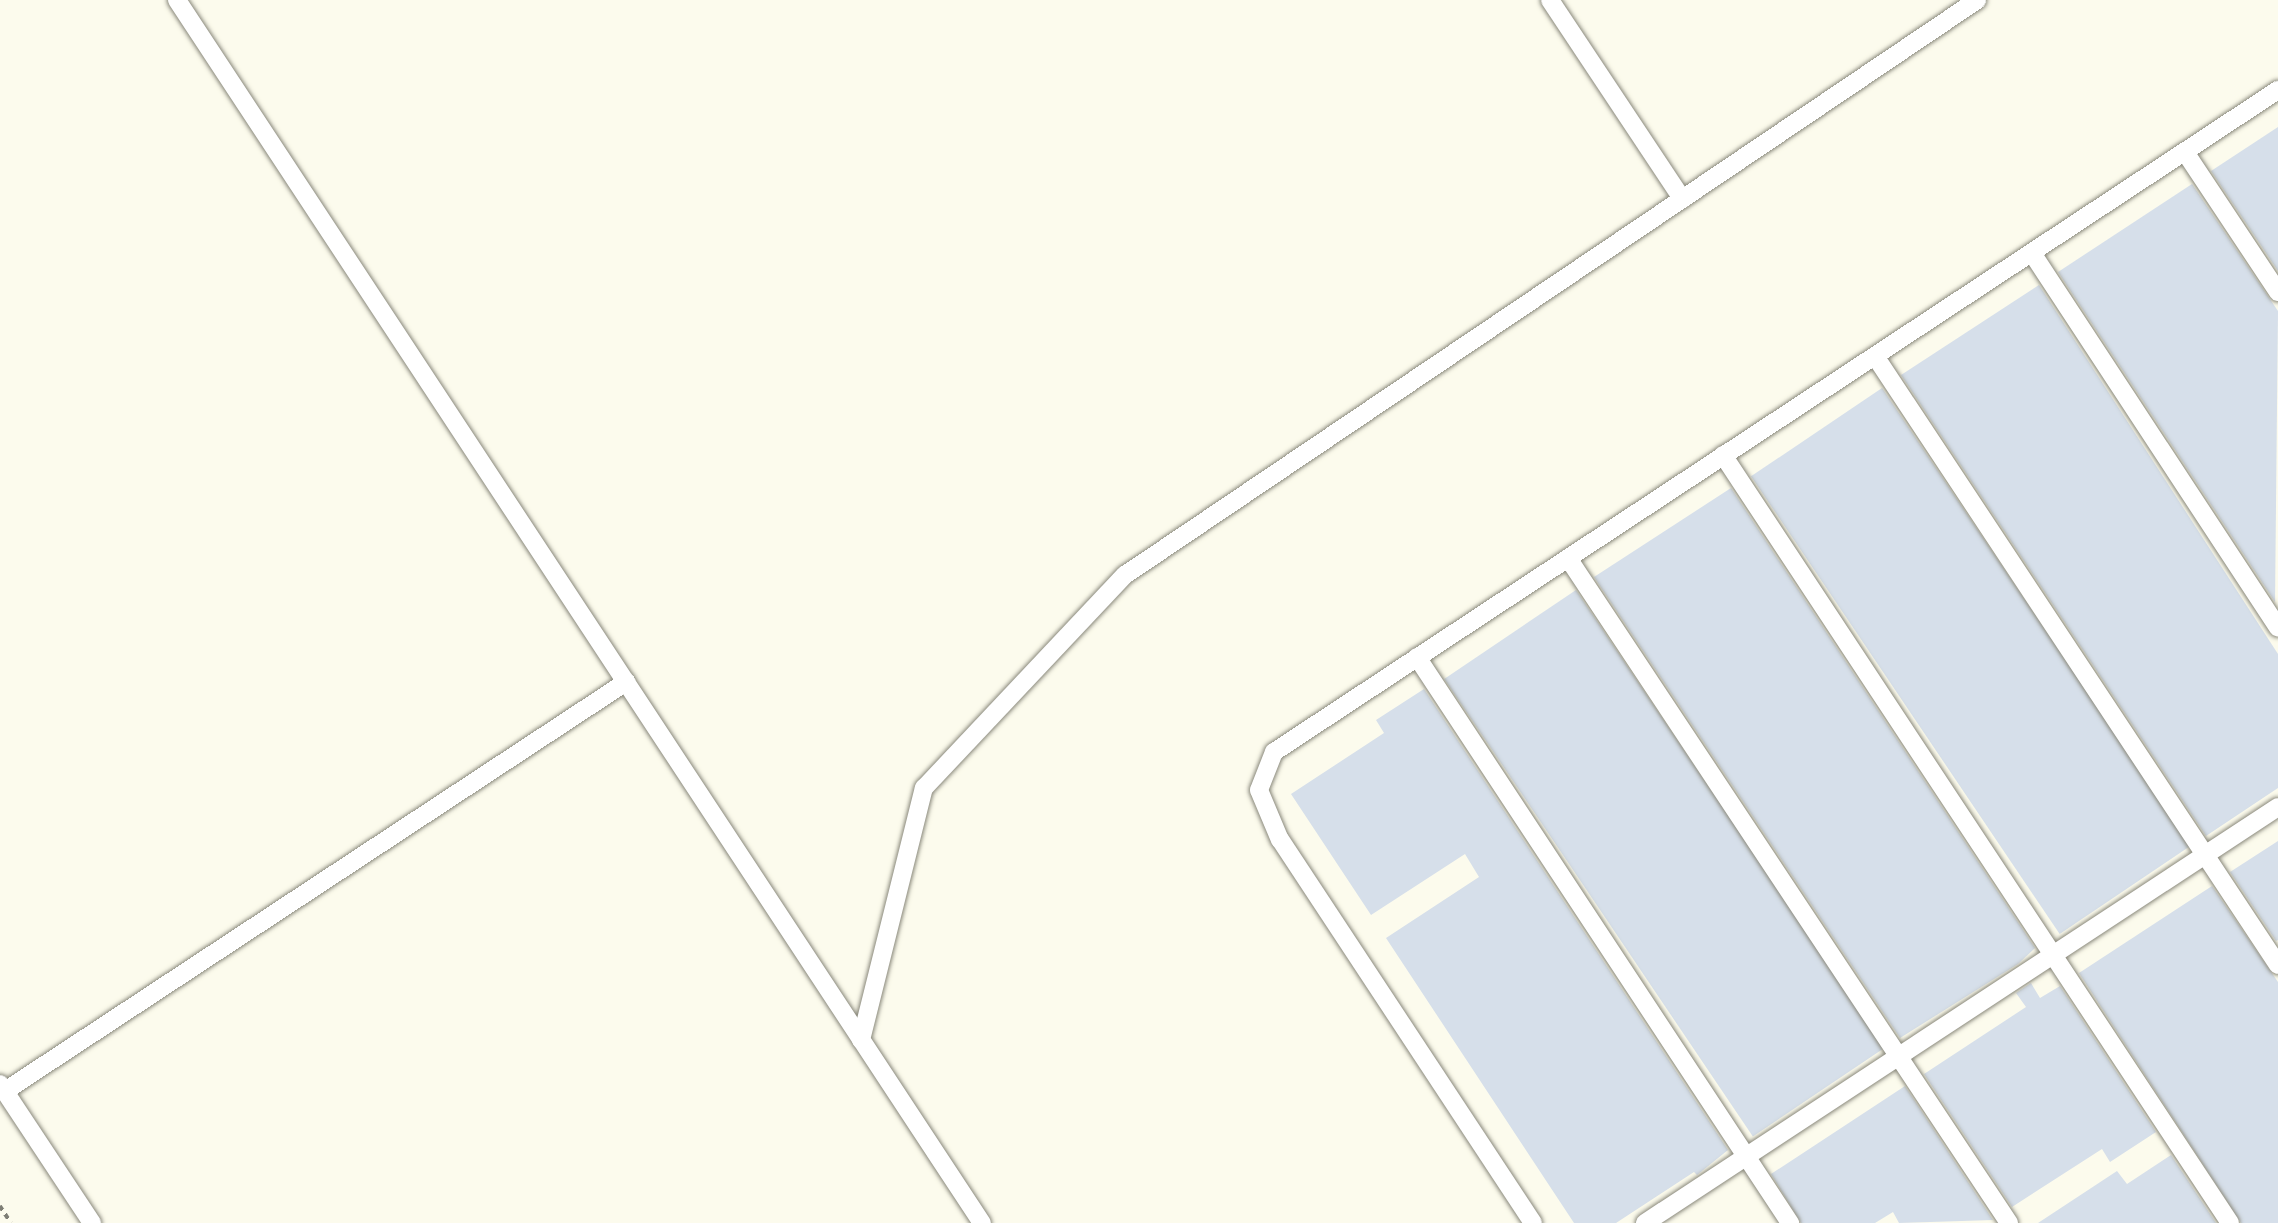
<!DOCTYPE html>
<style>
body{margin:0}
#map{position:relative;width:2278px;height:1223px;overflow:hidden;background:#fcfbed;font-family:"PT Sans",sans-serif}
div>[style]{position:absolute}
.building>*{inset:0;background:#d6dfea;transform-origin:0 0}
.path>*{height:3.5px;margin-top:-1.75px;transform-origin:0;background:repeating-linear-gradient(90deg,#7e7e75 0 5px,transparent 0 10px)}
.roads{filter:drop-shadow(0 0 2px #89887b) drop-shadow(0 0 2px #89887b)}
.minor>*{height:18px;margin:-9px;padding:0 9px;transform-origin:9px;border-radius:9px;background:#fff}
span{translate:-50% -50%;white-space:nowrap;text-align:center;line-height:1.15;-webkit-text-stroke:7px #fcfbed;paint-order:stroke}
</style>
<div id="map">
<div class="building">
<i style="clip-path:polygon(2278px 127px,2278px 271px,2211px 171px)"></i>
<i style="clip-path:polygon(2192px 184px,2278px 311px,2275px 602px,2058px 272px)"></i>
<i style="clip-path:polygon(2039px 285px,2278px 654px,2278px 788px,2206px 836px,1901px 375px)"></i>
<i style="left:1882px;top:388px;width:552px;height:158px;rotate:56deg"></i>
<i style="clip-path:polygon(1731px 488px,2035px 948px,2018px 964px,1900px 1038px,1594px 577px)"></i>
<i style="left:1576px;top:590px;width:552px;height:159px;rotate:56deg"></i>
<i style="clip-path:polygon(1424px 689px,1728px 1150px,1697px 1175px,1694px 1172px,1616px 1223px,1574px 1223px,1386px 938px,1479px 877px,1465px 854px,1371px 915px,1291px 794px,1384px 733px,1376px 720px)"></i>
<i style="clip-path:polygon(2278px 841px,2278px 940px,2276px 941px,2230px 872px)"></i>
<i style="clip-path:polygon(2212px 886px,2278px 982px,2278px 1223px,2241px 1223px,2079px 973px)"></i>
<i style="clip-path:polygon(2031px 983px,2040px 998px,2060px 986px,2156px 1132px,2110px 1162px,2102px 1149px,2012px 1207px,1924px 1074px,2026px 1007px,2016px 993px)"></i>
<i style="clip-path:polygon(1905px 1086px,1993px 1220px,1899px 1223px,1893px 1212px,1875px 1223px,1801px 1223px,1771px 1174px)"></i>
<i style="clip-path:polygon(2171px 1155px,2216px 1223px,2038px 1223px,2117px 1171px,2127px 1184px)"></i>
</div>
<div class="path">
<i style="left:0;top:1206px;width:20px;rotate:57deg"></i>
</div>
<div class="roads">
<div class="minor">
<i style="left:177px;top:0;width:1464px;rotate:56.65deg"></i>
<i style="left:1550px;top:0;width:239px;rotate:56.4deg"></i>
<i style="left:2185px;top:152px;width:168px;rotate:56.4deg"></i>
<i style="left:2032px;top:253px;width:448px;rotate:56.7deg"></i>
<i style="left:1875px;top:356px;width:730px;rotate:56.51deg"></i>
<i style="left:1723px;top:455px;width:920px;rotate:56.57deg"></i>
<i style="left:1568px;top:558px;width:798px;rotate:56.45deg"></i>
<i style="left:1417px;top:657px;width:678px;rotate:56.61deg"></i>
<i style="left:861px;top:1040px;width:260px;rotate:-76deg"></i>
<i style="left:924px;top:788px;width:293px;rotate:-46.7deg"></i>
<i style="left:1125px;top:575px;width:1028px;rotate:-34.01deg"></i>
<i style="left:0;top:1084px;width:167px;rotate:56.5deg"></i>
<i style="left:5px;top:1091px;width:744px;rotate:-33.37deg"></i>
<i style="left:1533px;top:1223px;width:459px;rotate:-123.4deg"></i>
<i style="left:1280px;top:840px;width:54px;rotate:-112.8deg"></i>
<i style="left:1259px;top:790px;width:41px;rotate:-68.5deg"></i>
<i style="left:1274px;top:752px;width:1203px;rotate:-33.4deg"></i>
<i style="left:1645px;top:1223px;width:757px;rotate:-33.31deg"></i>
</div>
</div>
</div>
